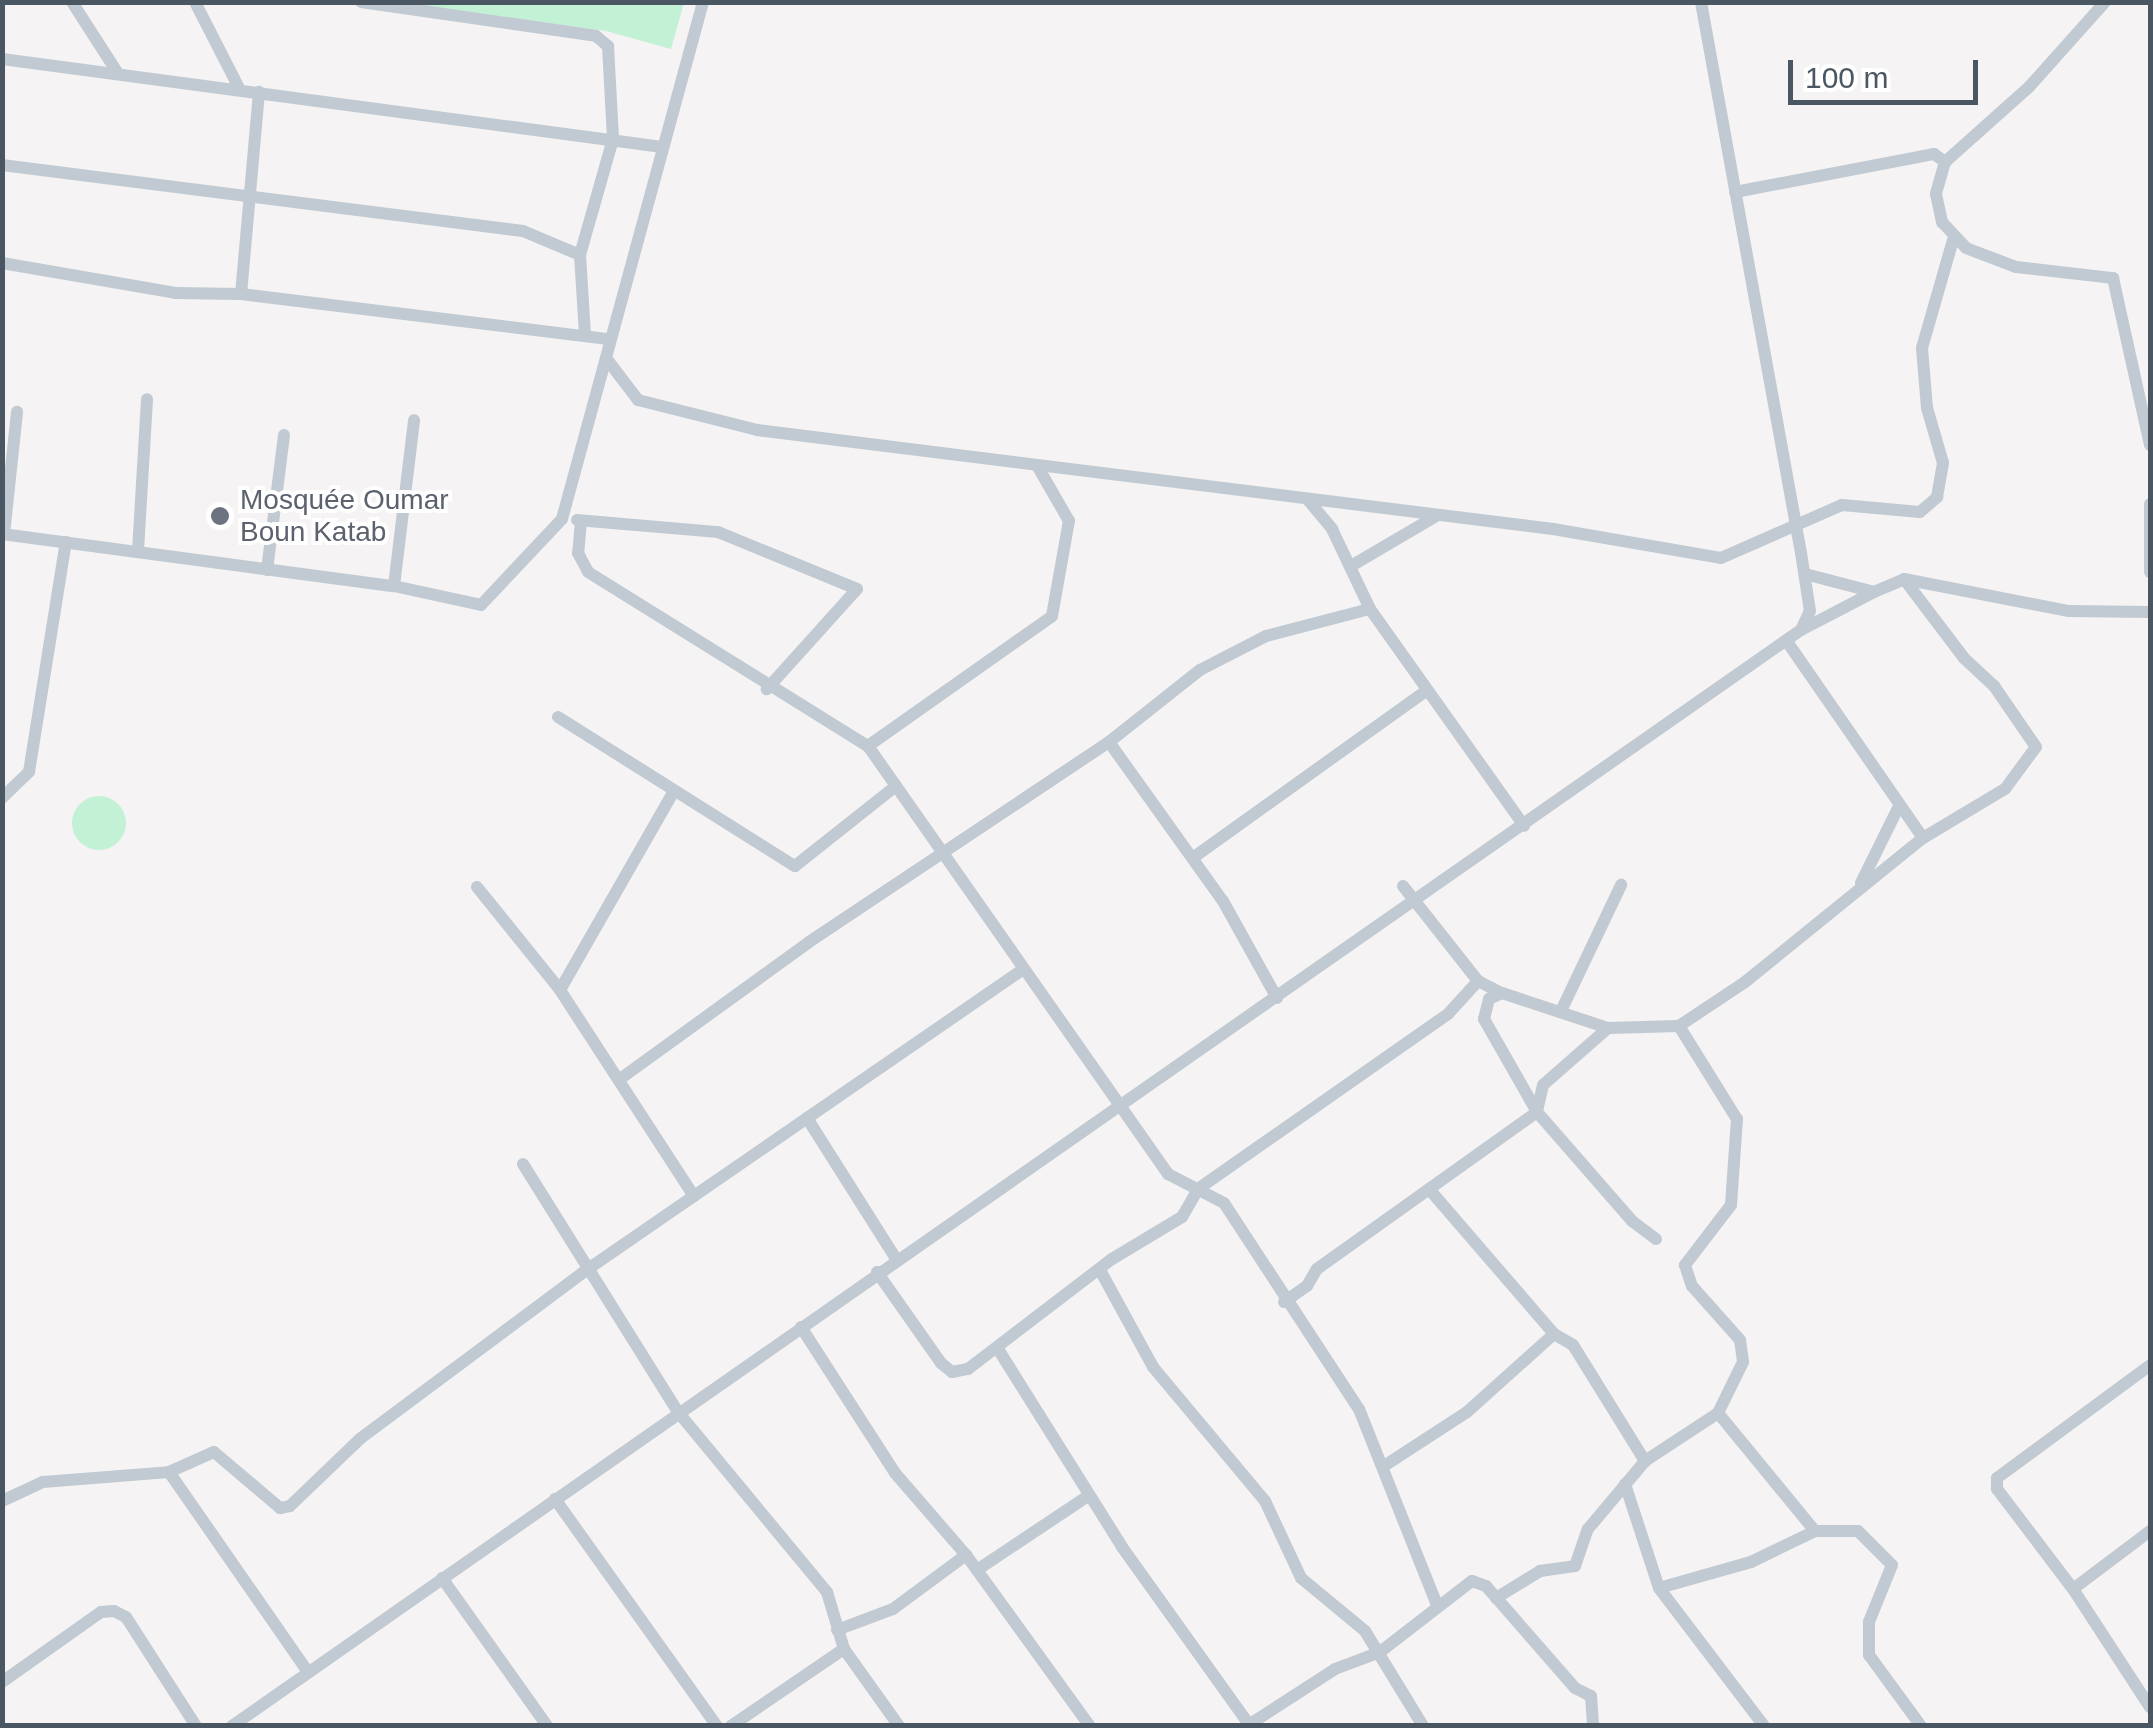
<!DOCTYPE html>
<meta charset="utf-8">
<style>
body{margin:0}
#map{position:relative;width:2153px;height:1728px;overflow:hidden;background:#f5f3f3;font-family:Arial,sans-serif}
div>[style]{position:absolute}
.green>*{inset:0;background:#c3f1d5}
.round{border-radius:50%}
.minor>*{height:12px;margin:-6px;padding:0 6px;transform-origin:6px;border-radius:6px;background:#c1cad2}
.dots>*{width:28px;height:28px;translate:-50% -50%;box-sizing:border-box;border:5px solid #fff;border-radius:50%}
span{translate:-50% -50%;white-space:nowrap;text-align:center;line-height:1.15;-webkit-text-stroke:8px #fff;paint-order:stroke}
.worship-label{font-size:28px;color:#5b616d}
.left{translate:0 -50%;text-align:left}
.frame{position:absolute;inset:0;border:5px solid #4a5661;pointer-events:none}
.scale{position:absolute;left:1788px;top:60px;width:190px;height:45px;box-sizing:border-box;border:5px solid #4a5661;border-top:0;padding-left:12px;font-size:30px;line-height:35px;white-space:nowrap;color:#4a5661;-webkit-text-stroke:8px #fff;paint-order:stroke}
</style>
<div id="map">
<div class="green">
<i style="clip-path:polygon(402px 3px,684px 3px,671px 49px,606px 31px)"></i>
<i class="round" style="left:72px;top:796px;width:54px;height:54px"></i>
</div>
<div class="minor">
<i style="left:72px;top:2px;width:83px;rotate:57.3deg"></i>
<i style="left:195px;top:2px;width:99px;rotate:62.9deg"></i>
<i style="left:361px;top:2px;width:237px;rotate:8.2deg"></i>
<i style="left:596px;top:36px;width:16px;rotate:40deg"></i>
<i style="left:608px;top:46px;width:93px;rotate:86.9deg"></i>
<i style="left:613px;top:139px;width:121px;rotate:105.9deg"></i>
<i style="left:580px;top:255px;width:79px;rotate:86.4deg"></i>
<i style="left:2105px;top:2px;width:114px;rotate:131.8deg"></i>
<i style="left:2029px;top:87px;width:113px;rotate:138.2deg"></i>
<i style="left:1945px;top:162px;width:33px;rotate:106deg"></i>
<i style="left:1936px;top:194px;width:29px;rotate:78deg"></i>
<i style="left:1942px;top:222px;width:35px;rotate:47deg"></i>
<i style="left:1966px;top:248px;width:53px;rotate:20.8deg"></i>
<i style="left:2016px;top:267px;width:98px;rotate:6.5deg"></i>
<i style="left:2113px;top:278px;width:171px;rotate:77.5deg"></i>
<i style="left:2px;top:59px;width:666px;rotate:7.59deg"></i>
<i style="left:2px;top:165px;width:525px;rotate:7.22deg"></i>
<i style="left:523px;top:231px;width:62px;rotate:22.8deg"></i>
<i style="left:1735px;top:192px;width:203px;rotate:-10.8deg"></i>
<i style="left:1934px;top:154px;width:14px;rotate:36deg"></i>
<i style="left:2px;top:263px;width:176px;rotate:9.8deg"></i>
<i style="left:175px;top:293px;width:66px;rotate:0.9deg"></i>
<i style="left:241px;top:294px;width:372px;rotate:7deg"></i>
<i style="left:241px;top:294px;width:203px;rotate:-84.9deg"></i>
<i style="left:606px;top:358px;width:53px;rotate:52.7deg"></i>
<i style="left:638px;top:400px;width:123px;rotate:14.1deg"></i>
<i style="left:757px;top:430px;width:802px;rotate:7.09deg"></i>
<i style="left:1553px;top:529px;width:170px;rotate:9.8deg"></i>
<i style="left:1721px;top:558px;width:132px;rotate:-23.7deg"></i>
<i style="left:1842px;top:505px;width:78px;rotate:5.1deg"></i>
<i style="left:1920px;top:512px;width:23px;rotate:-41deg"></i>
<i style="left:1937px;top:497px;width:35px;rotate:-80deg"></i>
<i style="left:1943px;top:463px;width:57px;rotate:-106.2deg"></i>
<i style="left:1927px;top:408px;width:60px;rotate:-94.8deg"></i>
<i style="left:1922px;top:348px;width:112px;rotate:-74deg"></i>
<i style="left:1308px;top:500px;width:38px;rotate:50deg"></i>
<i style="left:1332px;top:529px;width:89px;rotate:64.6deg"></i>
<i style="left:1370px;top:609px;width:266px;rotate:54.6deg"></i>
<i style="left:2150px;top:504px;width:68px;rotate:90deg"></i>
<i style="left:577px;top:520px;width:142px;rotate:4.9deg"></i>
<i style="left:718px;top:532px;width:150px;rotate:22.3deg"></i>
<i style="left:857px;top:589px;width:135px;rotate:132deg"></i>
<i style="left:581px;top:521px;width:32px;rotate:95deg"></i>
<i style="left:578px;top:553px;width:21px;rotate:62deg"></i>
<i style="left:588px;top:572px;width:330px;rotate:31.9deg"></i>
<i style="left:868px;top:746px;width:523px;rotate:54.97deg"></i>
<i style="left:1168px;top:1174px;width:63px;rotate:27.4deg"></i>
<i style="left:1224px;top:1203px;width:246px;rotate:56.8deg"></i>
<i style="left:1359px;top:1409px;width:211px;rotate:68.3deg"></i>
<i style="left:2px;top:534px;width:395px;rotate:7.6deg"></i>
<i style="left:394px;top:586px;width:89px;rotate:12.3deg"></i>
<i style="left:481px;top:605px;width:118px;rotate:-46.7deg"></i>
<i style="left:562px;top:519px;width:536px;rotate:-74.74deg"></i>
<i style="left:4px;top:534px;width:123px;rotate:-83.9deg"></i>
<i style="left:138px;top:551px;width:152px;rotate:-86.6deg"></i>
<i style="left:1351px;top:566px;width:101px;rotate:-30.4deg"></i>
<i style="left:267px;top:570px;width:136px;rotate:-82.8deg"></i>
<i style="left:1805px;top:574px;width:71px;rotate:14.6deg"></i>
<i style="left:1874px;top:592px;width:33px;rotate:-23deg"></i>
<i style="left:1904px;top:579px;width:168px;rotate:11deg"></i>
<i style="left:2069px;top:611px;width:81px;rotate:0.7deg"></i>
<i style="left:394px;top:586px;width:167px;rotate:-83.1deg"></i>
<i style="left:1801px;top:630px;width:82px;rotate:-27.5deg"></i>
<i style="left:1788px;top:643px;width:237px;rotate:55.3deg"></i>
<i style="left:558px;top:717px;width:280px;rotate:32.2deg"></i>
<i style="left:795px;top:866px;width:129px;rotate:-38.4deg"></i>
<i style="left:1109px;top:742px;width:196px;rotate:54.4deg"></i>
<i style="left:1223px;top:901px;width:111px;rotate:60.9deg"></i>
<i style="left:868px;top:746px;width:225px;rotate:-35.2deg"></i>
<i style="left:1052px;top:616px;width:97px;rotate:-79.9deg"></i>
<i style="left:1069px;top:521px;width:62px;rotate:-119.9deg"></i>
<i style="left:2px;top:798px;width:37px;rotate:-44deg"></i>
<i style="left:29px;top:772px;width:233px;rotate:-80.9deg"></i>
<i style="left:1194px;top:857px;width:285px;rotate:-35.6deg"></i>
<i style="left:1861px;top:883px;width:84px;rotate:-63.7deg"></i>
<i style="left:1403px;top:886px;width:121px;rotate:51.7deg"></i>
<i style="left:1478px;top:981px;width:27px;rotate:27deg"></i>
<i style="left:1502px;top:993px;width:112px;rotate:18.3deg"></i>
<i style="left:1608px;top:1028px;width:71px;rotate:-1.6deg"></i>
<i style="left:1679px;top:1026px;width:79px;rotate:-33.7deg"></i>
<i style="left:1745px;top:982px;width:229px;rotate:-39deg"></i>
<i style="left:1923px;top:838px;width:96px;rotate:-30.9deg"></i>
<i style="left:2005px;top:789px;width:52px;rotate:-53.6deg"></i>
<i style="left:2036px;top:747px;width:74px;rotate:-124.5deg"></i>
<i style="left:1994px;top:686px;width:41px;rotate:-137deg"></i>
<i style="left:1964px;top:658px;width:99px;rotate:-127.2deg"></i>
<i style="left:477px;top:887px;width:132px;rotate:51.1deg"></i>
<i style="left:560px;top:990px;width:246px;rotate:57deg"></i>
<i style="left:560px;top:990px;width:229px;rotate:-60.2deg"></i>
<i style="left:1561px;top:1011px;width:140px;rotate:-64.5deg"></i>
<i style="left:1679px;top:1026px;width:110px;rotate:58.1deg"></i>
<i style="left:1737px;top:1119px;width:86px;rotate:94deg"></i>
<i style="left:1731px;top:1205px;width:76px;rotate:127.5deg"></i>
<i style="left:1685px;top:1265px;width:22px;rotate:72deg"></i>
<i style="left:1692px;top:1286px;width:72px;rotate:48.4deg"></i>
<i style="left:1740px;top:1340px;width:22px;rotate:82deg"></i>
<i style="left:1743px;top:1362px;width:57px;rotate:116.1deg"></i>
<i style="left:1718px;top:1413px;width:153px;rotate:50.6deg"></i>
<i style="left:1608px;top:1028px;width:86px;rotate:138.8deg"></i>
<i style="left:1543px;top:1085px;width:28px;rotate:103deg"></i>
<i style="left:1537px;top:1112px;width:145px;rotate:48.9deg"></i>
<i style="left:1632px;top:1221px;width:30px;rotate:37deg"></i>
<i style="left:620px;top:1079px;width:233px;rotate:-35.9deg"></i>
<i style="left:809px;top:942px;width:361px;rotate:-33.7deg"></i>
<i style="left:1109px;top:742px;width:116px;rotate:-38.4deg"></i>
<i style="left:1200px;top:670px;width:74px;rotate:-27.3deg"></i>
<i style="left:1266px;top:636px;width:107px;rotate:-14.6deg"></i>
<i style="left:807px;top:1118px;width:167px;rotate:57.7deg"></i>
<i style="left:523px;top:1164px;width:292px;rotate:58deg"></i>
<i style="left:678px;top:1412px;width:234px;rotate:50.4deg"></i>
<i style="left:827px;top:1592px;width:59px;rotate:73.4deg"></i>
<i style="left:844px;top:1649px;width:95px;rotate:54.5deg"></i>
<i style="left:1429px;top:1189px;width:191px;rotate:49.2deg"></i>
<i style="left:1554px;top:1334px;width:22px;rotate:30deg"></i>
<i style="left:1573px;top:1345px;width:137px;rotate:58.2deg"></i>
<i style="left:1100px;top:1270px;width:111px;rotate:61.3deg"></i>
<i style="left:1153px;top:1367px;width:175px;rotate:50.1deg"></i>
<i style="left:1265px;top:1501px;width:85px;rotate:64.9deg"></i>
<i style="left:1301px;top:1578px;width:83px;rotate:39.6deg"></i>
<i style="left:1365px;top:1631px;width:111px;rotate:58.6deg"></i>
<i style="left:877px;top:1272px;width:111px;rotate:54.9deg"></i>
<i style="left:941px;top:1363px;width:14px;rotate:39deg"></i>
<i style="left:952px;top:1372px;width:16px;rotate:-11deg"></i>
<i style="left:968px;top:1369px;width:181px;rotate:-37.4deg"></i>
<i style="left:1112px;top:1259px;width:82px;rotate:-31deg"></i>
<i style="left:1182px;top:1217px;width:32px;rotate:-60deg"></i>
<i style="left:1198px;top:1189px;width:305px;rotate:-35deg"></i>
<i style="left:1448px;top:1014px;width:45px;rotate:-47.7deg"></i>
<i style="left:1284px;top:1302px;width:28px;rotate:-35deg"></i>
<i style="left:1307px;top:1286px;width:20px;rotate:-60deg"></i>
<i style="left:1317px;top:1269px;width:270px;rotate:-35.5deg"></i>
<i style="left:1537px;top:1112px;width:107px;rotate:-119.7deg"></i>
<i style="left:1484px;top:1019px;width:21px;rotate:-76deg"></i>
<i style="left:1489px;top:999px;width:14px;rotate:-25deg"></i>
<i style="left:801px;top:1327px;width:174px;rotate:57.2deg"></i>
<i style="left:895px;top:1473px;width:108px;rotate:49.1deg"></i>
<i style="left:966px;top:1555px;width:211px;rotate:54.1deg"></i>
<i style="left:998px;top:1349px;width:234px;rotate:57.9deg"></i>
<i style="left:1122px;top:1547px;width:216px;rotate:54.4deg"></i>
<i style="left:1384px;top:1466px;width:99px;rotate:-33deg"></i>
<i style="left:1467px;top:1412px;width:117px;rotate:-41.9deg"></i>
<i style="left:169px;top:1472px;width:244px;rotate:55.2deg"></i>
<i style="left:1625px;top:1484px;width:109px;rotate:71.9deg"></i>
<i style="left:1659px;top:1588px;width:173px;rotate:52.7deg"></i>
<i style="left:555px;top:1499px;width:279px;rotate:54.5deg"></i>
<i style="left:2px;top:1501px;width:45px;rotate:-24.9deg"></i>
<i style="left:43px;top:1482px;width:126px;rotate:-4.5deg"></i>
<i style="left:169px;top:1472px;width:49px;rotate:-24deg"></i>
<i style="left:214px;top:1452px;width:87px;rotate:40.3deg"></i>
<i style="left:280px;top:1508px;width:10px;rotate:-11deg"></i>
<i style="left:290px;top:1506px;width:98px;rotate:-43.8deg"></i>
<i style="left:361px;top:1438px;width:283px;rotate:-36.7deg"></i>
<i style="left:588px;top:1269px;width:527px;rotate:-34.56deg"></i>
<i style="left:2150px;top:1531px;width:96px;rotate:143deg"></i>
<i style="left:2073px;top:1589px;width:141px;rotate:56.9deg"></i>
<i style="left:977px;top:1570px;width:133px;rotate:-33.7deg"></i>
<i style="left:442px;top:1578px;width:181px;rotate:54.6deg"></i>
<i style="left:1659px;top:1588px;width:96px;rotate:-15.8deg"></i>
<i style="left:1751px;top:1562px;width:71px;rotate:-25.8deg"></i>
<i style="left:1815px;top:1531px;width:43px"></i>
<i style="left:1858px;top:1531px;width:48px;rotate:45deg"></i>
<i style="left:1892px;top:1565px;width:61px;rotate:112deg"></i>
<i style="left:1869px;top:1622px;width:33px;rotate:90deg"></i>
<i style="left:1869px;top:1655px;width:88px;rotate:53.8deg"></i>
<i style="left:2073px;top:1589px;width:126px;rotate:-127.2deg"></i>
<i style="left:1997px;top:1489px;width:11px;rotate:-90deg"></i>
<i style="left:1997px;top:1478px;width:190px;rotate:-36.4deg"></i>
<i style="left:1496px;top:1598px;width:52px;rotate:-31.5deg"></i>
<i style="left:1540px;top:1571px;width:35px;rotate:-8deg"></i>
<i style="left:1575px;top:1566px;width:39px;rotate:-71deg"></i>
<i style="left:1588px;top:1529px;width:89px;rotate:-50deg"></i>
<i style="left:1645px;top:1461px;width:87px;rotate:-33.3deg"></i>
<i style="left:837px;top:1630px;width:60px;rotate:-20.6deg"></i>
<i style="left:893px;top:1609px;width:91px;rotate:-36.5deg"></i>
<i style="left:2px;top:1682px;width:121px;rotate:-35.3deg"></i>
<i style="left:101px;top:1612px;width:13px;rotate:-4deg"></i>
<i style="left:114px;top:1611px;width:13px;rotate:27deg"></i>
<i style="left:126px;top:1617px;width:130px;rotate:57.3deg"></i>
<i style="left:232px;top:1726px;width:1914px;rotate:-34.94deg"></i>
<i style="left:1801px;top:630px;width:21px;rotate:-65deg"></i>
<i style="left:1810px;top:611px;width:59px;rotate:-98.8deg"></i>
<i style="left:1801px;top:553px;width:560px;rotate:-100.29deg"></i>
<i style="left:731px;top:1726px;width:137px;rotate:-34.3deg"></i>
<i style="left:1247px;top:1726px;width:105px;rotate:-32.9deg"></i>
<i style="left:1335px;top:1669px;width:48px;rotate:-20.7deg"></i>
<i style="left:1380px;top:1652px;width:116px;rotate:-37.7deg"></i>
<i style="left:1472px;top:1581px;width:15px;rotate:20deg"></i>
<i style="left:1486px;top:1586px;width:135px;rotate:48.9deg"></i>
<i style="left:1575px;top:1688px;width:18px;rotate:27deg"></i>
<i style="left:1591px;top:1696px;width:30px;rotate:86deg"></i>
</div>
<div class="dots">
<i style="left:220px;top:516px;background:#6b7280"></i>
</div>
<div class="worship-label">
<span class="left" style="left:240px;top:516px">Mosquée Oumar<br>Boun Katab</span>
</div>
<div class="frame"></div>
<div class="scale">100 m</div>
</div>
